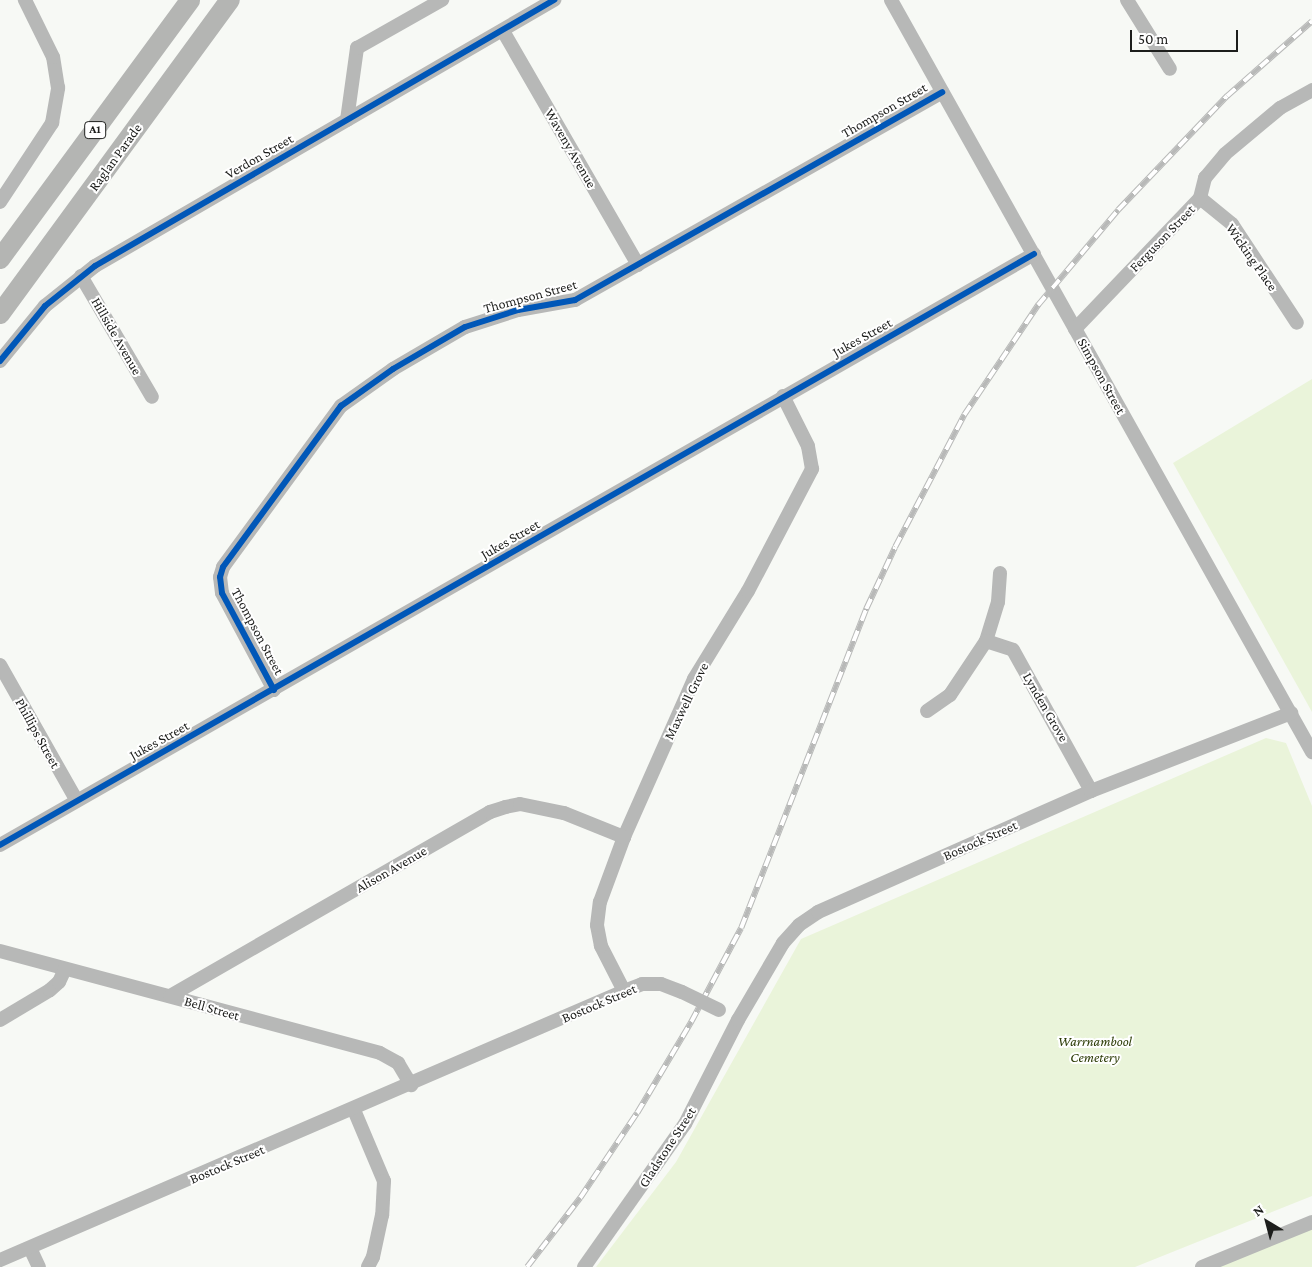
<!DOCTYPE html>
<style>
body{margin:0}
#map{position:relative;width:1312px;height:1267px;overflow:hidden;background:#f7f9f5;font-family:"Crimson Pro",serif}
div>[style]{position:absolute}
.green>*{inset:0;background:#eaf4da}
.minor>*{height:14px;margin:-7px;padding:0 7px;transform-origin:7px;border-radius:7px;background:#b7b8b7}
.highway>*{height:20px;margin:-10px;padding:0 10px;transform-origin:10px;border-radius:10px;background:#b4b5b3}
.rail>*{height:5.5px;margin-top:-2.75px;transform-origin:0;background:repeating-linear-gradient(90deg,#fff 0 11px,#b8b9b8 0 22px);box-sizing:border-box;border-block:1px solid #b8b9b8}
.minor-bridge>*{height:14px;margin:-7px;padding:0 7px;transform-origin:7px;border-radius:7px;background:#b7b8b7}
.cycleway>*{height:6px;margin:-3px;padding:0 3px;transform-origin:3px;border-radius:3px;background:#0057b8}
span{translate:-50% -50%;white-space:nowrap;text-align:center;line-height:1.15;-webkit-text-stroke:4px #fff;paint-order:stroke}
.shield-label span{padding:1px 4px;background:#fff;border:1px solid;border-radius:4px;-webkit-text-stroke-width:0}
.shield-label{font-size:12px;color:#1d1e1c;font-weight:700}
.street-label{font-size:14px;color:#1d1e1c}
.park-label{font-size:14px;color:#2e3d08;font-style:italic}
.north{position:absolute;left:1242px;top:1197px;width:50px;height:50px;-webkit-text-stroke:4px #fff;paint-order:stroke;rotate:323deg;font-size:14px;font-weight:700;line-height:20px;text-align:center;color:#1d1e1c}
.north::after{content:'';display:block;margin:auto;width:18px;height:22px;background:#1d1e1c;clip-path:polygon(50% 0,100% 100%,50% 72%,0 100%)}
.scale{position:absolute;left:1130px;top:30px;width:108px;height:22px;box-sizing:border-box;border:2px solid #1d1e1c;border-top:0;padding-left:6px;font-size:15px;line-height:18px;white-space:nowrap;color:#1d1e1c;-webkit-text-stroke:4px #fff;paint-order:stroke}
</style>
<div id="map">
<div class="green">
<i style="clip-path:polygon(1312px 379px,1312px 712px,1173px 463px)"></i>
<i style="clip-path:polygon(1266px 738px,1286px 743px,1312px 806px,1312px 1196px,1135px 1267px,596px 1267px,676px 1162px,801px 939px)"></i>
<i style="clip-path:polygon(1312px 1222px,1312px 1267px,1202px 1267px)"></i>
</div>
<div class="minor">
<i style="left:891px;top:0;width:862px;rotate:60.76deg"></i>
<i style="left:1127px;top:0;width:81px;rotate:58.1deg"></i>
<i style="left:503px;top:31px;width:270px;rotate:60deg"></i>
<i style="left:347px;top:120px;width:73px;rotate:-82.1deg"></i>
<i style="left:357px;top:48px;width:98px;rotate:-29.5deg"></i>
<i style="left:1200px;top:198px;width:41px;rotate:39.1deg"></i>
<i style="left:1232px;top:224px;width:118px;rotate:56.7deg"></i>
<i style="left:0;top:202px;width:95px;rotate:-56.6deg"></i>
<i style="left:52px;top:123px;width:36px;rotate:-80deg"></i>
<i style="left:58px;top:88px;width:31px;rotate:-99deg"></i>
<i style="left:53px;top:57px;width:64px;rotate:-116.2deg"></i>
<i style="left:81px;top:276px;width:140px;rotate:59.6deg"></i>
<i style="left:1075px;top:329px;width:181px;rotate:-46.3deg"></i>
<i style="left:1200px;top:198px;width:21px;rotate:-76deg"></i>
<i style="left:1205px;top:178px;width:31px;rotate:-50deg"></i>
<i style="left:1225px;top:154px;width:72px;rotate:-39.9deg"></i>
<i style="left:1280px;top:108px;width:37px;rotate:-29deg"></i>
<i style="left:0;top:361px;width:71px;rotate:-50.7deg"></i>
<i style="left:45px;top:306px;width:64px;rotate:-38.7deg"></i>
<i style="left:95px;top:266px;width:531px;rotate:-30.09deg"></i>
<i style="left:986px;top:641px;width:41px;rotate:-72.9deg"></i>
<i style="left:998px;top:602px;width:29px;rotate:-86deg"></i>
<i style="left:0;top:665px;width:156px;rotate:60.5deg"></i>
<i style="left:274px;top:690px;width:110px;rotate:-118.2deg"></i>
<i style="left:222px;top:593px;width:16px;rotate:-97deg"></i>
<i style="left:220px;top:577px;width:10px;rotate:-73deg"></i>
<i style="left:223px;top:567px;width:200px;rotate:-53.8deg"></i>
<i style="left:341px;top:406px;width:64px;rotate:-35.4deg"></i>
<i style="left:393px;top:369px;width:83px;rotate:-30.3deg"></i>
<i style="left:465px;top:327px;width:56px;rotate:-17.8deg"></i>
<i style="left:518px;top:310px;width:58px;rotate:-10deg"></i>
<i style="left:575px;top:300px;width:422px;rotate:-29.5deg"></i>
<i style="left:927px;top:711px;width:28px;rotate:-35deg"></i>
<i style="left:950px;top:695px;width:65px;rotate:-56.3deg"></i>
<i style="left:986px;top:641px;width:28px;rotate:18deg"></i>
<i style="left:1013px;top:650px;width:161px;rotate:61deg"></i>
<i style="left:0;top:845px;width:1191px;rotate:-29.75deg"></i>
<i style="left:0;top:951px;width:393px;rotate:15deg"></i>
<i style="left:380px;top:1053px;width:21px;rotate:29deg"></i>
<i style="left:398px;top:1063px;width:26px;rotate:59deg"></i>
<i style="left:624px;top:991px;width:51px;rotate:-117.1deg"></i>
<i style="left:601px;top:946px;width:21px;rotate:-101deg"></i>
<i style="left:597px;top:925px;width:23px;rotate:-83deg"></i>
<i style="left:600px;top:902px;width:69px;rotate:-69.7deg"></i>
<i style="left:624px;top:837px;width:173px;rotate:-66.1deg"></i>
<i style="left:694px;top:679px;width:103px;rotate:-58.5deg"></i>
<i style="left:748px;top:591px;width:138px;rotate:-62.3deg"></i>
<i style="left:812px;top:469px;width:23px;rotate:-100deg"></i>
<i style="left:808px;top:446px;width:56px;rotate:-116.6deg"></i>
<i style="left:170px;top:996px;width:369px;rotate:-29.9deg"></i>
<i style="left:490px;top:812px;width:16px;rotate:-18deg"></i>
<i style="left:505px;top:807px;width:15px;rotate:-11deg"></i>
<i style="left:520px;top:804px;width:45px;rotate:11.6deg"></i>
<i style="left:564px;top:813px;width:65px;rotate:21.8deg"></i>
<i style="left:0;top:1020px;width:58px;rotate:-31deg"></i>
<i style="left:50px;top:990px;width:12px;rotate:-42deg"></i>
<i style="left:59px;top:982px;width:14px;rotate:-65deg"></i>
<i style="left:354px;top:1110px;width:77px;rotate:67.1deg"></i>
<i style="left:384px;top:1181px;width:34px;rotate:93deg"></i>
<i style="left:382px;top:1215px;width:43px;rotate:102.1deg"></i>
<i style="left:373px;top:1257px;width:11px;rotate:117deg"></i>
<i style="left:30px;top:1248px;width:21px;rotate:65deg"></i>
<i style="left:0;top:1260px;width:680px;rotate:-23.32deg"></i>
<i style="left:624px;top:991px;width:19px;rotate:-21deg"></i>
<i style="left:642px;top:984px;width:19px"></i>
<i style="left:661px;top:984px;width:22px;rotate:21deg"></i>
<i style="left:584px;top:1267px;width:175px;rotate:-54.8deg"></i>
<i style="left:685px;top:1124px;width:117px;rotate:-63deg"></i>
<i style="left:738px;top:1020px;width:89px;rotate:-59.7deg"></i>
<i style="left:783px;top:943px;width:24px;rotate:-48deg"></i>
<i style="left:799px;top:925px;width:23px;rotate:-34deg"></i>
<i style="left:818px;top:912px;width:299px;rotate:-23.9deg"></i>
<i style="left:1091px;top:791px;width:215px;rotate:-21.3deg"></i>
<i style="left:1202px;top:1267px;width:119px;rotate:-22.2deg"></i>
</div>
<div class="highway">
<i style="left:0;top:259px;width:321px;rotate:-53.7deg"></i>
<i style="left:0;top:314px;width:389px;rotate:-53.8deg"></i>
</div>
<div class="rail">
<i style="left:527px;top:1267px;width:87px;rotate:-52.5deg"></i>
<i style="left:580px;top:1198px;width:102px;rotate:-56.2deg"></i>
<i style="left:637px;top:1113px;width:106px;rotate:-59.3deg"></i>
<i style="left:691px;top:1022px;width:106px;rotate:-62deg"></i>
<i style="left:741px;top:928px;width:343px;rotate:-68.6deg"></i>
<i style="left:866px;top:609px;width:68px;rotate:-64.9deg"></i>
<i style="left:895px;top:547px;width:149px;rotate:-62.4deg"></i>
<i style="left:964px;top:415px;width:133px;rotate:-56.1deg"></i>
<i style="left:1038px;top:305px;width:124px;rotate:-49.9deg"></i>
<i style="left:1118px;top:210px;width:158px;rotate:-46.3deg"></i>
<i style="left:1227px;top:96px;width:113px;rotate:-41.4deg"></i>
</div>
<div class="minor-bridge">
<i style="left:682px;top:992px;width:41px;rotate:25.9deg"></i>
</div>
<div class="cycleway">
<i style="left:0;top:361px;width:71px;rotate:-50.7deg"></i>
<i style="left:45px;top:306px;width:64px;rotate:-38.7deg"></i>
<i style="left:95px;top:266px;width:531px;rotate:-30.09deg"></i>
<i style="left:274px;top:690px;width:110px;rotate:-118.2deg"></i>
<i style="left:222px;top:593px;width:16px;rotate:-97deg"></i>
<i style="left:220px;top:577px;width:10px;rotate:-73deg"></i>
<i style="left:223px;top:567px;width:200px;rotate:-53.8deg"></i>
<i style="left:341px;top:406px;width:64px;rotate:-35.4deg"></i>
<i style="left:393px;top:369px;width:83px;rotate:-30.3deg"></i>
<i style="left:465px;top:327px;width:56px;rotate:-17.8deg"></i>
<i style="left:518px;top:310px;width:58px;rotate:-10deg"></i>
<i style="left:575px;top:300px;width:422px;rotate:-29.5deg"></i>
<i style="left:0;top:845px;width:1191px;rotate:-29.75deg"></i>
</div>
<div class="shield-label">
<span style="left:95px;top:130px">A1</span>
</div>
<div class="street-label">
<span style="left:884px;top:110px;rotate:-30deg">Thompson Street</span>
<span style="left:571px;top:148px;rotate:60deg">Waveny Avenue</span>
<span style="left:259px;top:156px;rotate:-30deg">Verdon Street</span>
<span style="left:115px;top:157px;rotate:-54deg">Raglan Parade</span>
<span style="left:1162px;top:238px;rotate:-46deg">Ferguson Street</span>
<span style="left:1252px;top:257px;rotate:55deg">Wicking Place</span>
<span style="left:530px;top:296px;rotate:-15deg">Thompson Street</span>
<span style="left:117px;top:336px;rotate:60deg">Hillside Avenue</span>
<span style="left:862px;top:337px;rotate:-29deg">Jukes Street</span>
<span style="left:1102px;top:376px;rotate:61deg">Simpson Street</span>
<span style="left:510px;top:539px;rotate:-30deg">Jukes Street</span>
<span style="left:258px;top:631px;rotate:62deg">Thompson Street</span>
<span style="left:686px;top:701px;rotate:-64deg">Maxwell Grove</span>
<span style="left:1046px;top:707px;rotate:60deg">Lynden Grove</span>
<span style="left:38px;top:733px;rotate:61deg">Phillips Street</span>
<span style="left:159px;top:740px;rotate:-29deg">Jukes Street</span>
<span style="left:980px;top:840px;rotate:-24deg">Bostock Street</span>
<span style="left:391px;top:869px;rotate:-30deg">Alison Avenue</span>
<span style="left:599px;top:1003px;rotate:-23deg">Bostock Street</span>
<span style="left:212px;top:1008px;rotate:16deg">Bell Street</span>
<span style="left:667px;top:1147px;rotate:-57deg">Gladstone Street</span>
<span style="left:227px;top:1164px;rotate:-23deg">Bostock Street</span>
</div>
<div class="park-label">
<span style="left:1095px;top:1049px">Warrnambool<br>Cemetery</span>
</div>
<div class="north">N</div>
<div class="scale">50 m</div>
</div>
